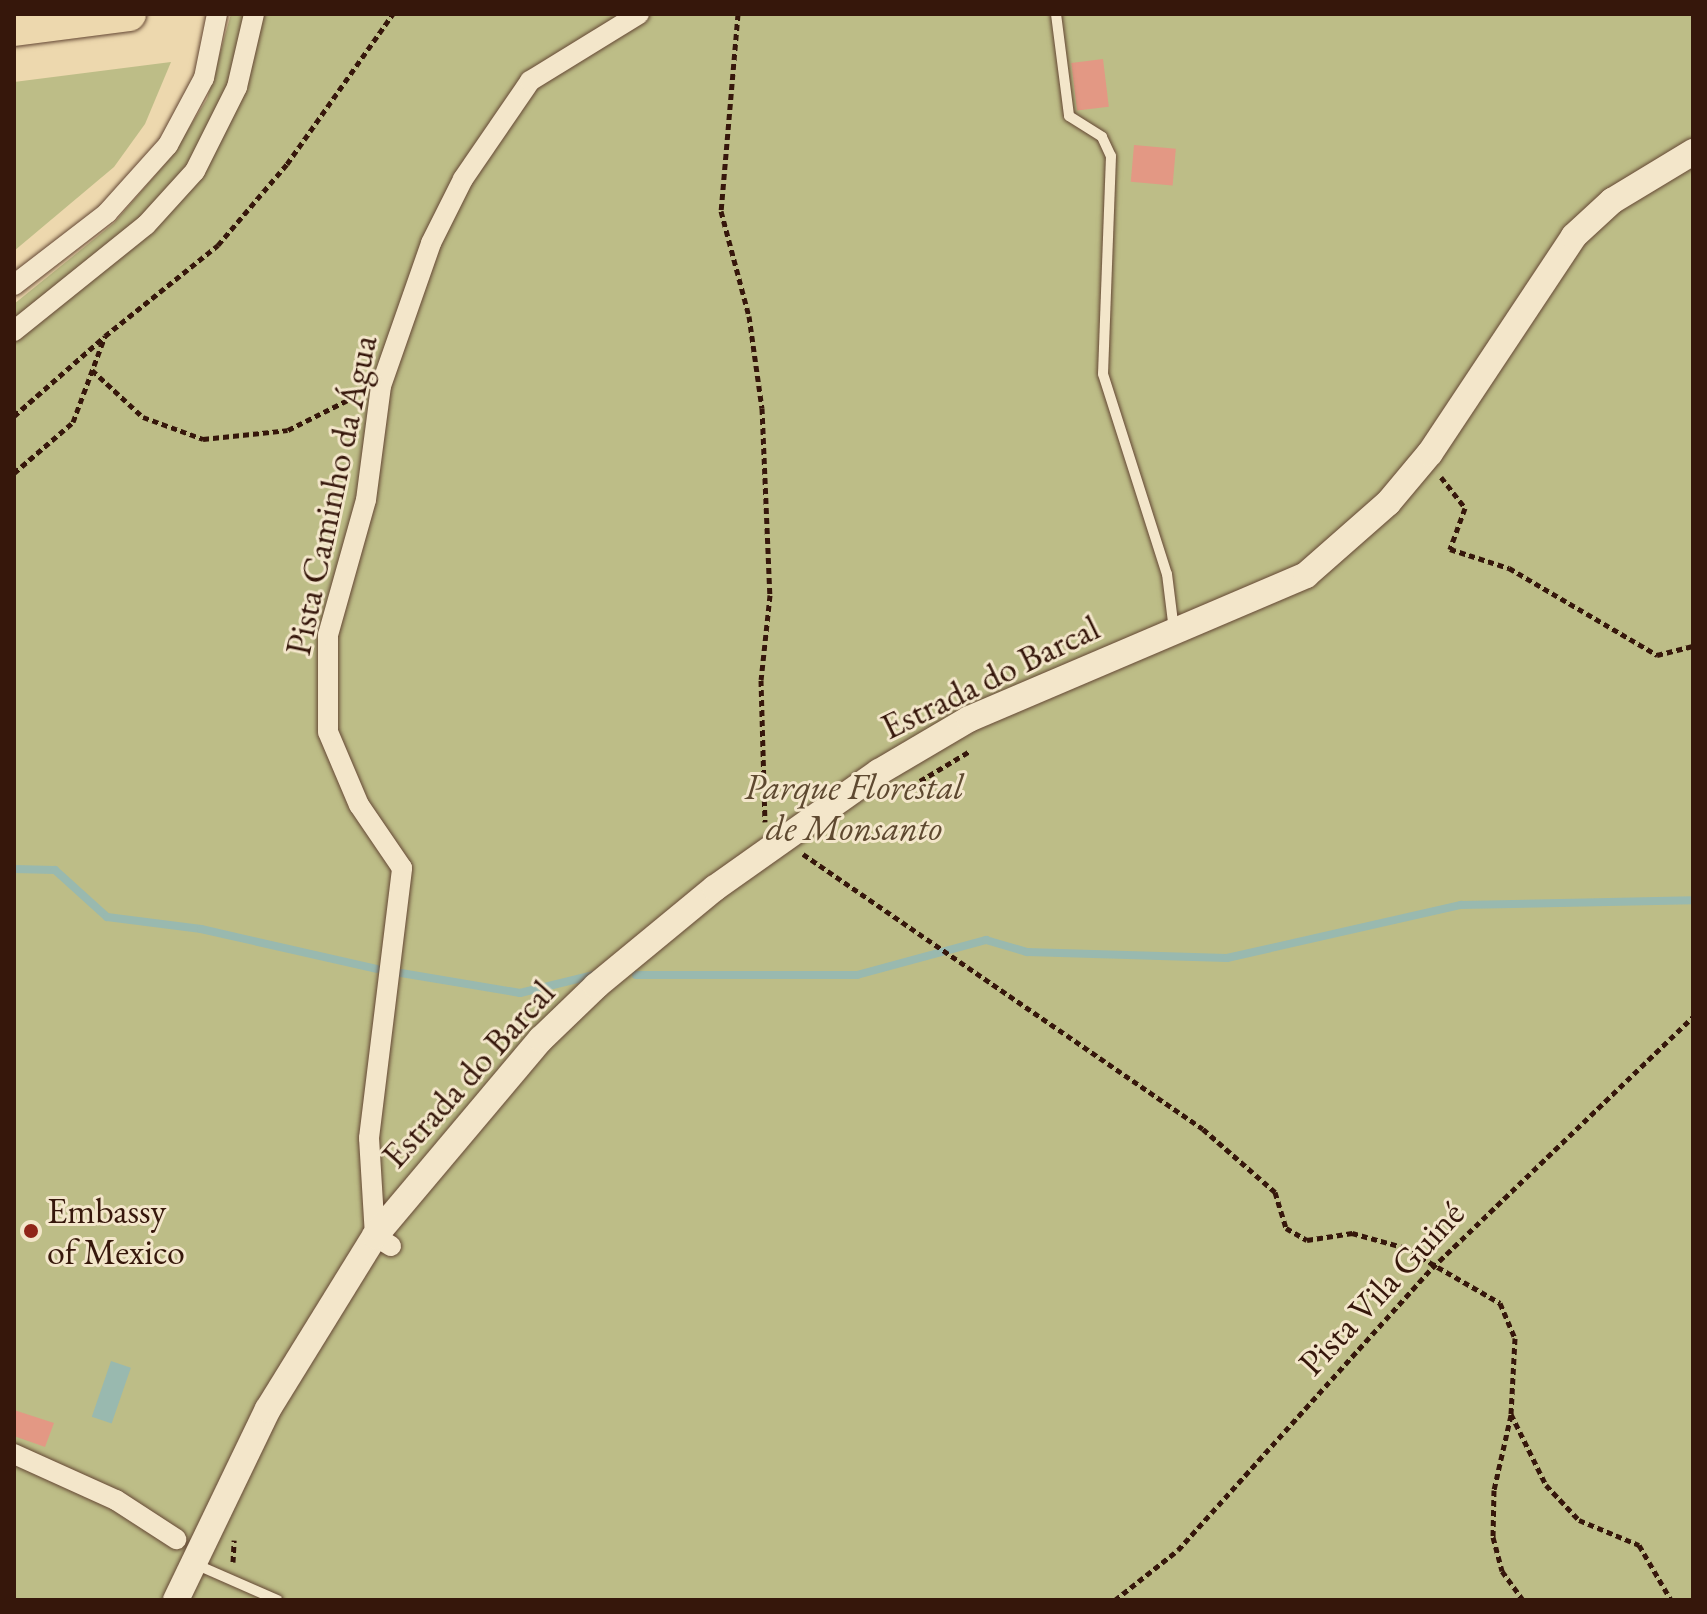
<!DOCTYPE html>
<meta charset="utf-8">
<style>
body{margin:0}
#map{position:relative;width:1707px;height:1614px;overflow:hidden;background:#edd8ae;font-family:"EB Garamond",serif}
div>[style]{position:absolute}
.green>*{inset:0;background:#bdbd87}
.water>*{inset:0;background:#99b9af;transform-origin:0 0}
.stream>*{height:8px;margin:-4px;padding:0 4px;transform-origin:4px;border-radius:4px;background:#99b9af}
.building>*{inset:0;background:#e39884;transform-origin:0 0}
.path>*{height:5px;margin-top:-2.5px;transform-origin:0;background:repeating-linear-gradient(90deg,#36170b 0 6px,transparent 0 10px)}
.roads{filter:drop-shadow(0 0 2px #644734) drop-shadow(0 0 2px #644734)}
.service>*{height:10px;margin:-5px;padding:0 5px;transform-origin:5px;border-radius:5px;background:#f3e6ca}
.minor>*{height:20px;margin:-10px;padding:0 10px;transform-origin:10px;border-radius:10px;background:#f3e6ca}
.tertiary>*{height:26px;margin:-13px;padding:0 13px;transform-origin:13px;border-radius:13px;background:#f3e6ca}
.trunk>*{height:34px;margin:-17px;padding:0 17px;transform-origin:17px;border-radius:17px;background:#edd8ae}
.dots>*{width:22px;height:22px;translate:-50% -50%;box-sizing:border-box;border:4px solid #f3e6ca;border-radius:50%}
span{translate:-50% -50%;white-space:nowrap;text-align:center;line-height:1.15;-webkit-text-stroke:6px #f3e6ca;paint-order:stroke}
.street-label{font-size:36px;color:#36170b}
.park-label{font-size:36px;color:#5e4930;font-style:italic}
.poi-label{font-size:36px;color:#36170b}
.left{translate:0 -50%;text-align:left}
.frame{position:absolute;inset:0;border:16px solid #36170b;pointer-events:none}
</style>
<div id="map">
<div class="green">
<i style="clip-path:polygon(231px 14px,1693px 14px,1693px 1600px,14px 1600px,14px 304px,114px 223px,171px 157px,207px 99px)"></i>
<i style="clip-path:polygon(171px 62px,145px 124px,114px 167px,14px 251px,14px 82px)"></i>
</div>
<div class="water">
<i style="left:111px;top:1361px;width:21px;height:59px;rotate:19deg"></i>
</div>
<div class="stream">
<i style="left:14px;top:869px;width:41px;rotate:1.4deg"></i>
<i style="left:55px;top:870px;width:70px;rotate:42.1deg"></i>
<i style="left:107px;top:917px;width:95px;rotate:7.3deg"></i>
<i style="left:201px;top:929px;width:180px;rotate:12.8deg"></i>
<i style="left:395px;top:972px;width:127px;rotate:9.5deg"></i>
<i style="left:520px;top:993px;width:76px;rotate:-13.7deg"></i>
<i style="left:636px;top:975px;width:221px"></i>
<i style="left:857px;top:975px;width:134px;rotate:-15.2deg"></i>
<i style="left:986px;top:940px;width:43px;rotate:16.3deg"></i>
<i style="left:1027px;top:952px;width:200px;rotate:1.7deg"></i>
<i style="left:1227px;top:958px;width:240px;rotate:-12.8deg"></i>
<i style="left:1461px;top:905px;width:232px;rotate:-1.2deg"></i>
</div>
<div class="building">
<i style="left:1103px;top:59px;width:48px;height:32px;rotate:83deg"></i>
<i style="left:1134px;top:145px;width:42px;height:37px;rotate:5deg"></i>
<i style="clip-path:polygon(14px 1410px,54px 1423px,45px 1447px,14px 1436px)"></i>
</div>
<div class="path">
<i style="left:738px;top:14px;width:198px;rotate:94.9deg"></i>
<i style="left:721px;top:211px;width:109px;rotate:75.1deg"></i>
<i style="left:749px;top:316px;width:93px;rotate:82deg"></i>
<i style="left:762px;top:408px;width:187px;rotate:87.6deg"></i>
<i style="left:770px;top:595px;width:85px;rotate:96deg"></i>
<i style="left:761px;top:680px;width:142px;rotate:88.4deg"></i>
<i style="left:92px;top:370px;width:69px;rotate:42.7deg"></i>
<i style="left:143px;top:417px;width:64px;rotate:20.1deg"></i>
<i style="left:203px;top:439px;width:85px;rotate:-6deg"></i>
<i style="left:288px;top:430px;width:78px;rotate:-26.6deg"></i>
<i style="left:14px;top:416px;width:120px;rotate:-41.3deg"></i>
<i style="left:14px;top:473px;width:78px;rotate:-40.8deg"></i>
<i style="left:73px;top:422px;width:92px;rotate:-69.6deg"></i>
<i style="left:105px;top:336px;width:145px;rotate:-38.8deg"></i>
<i style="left:218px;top:245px;width:106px;rotate:-49.6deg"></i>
<i style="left:287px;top:164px;width:184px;rotate:-54.8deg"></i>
<i style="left:1441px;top:477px;width:39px;rotate:52deg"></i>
<i style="left:1465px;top:508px;width:44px;rotate:110.1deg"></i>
<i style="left:1450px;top:549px;width:62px;rotate:17.9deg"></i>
<i style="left:1509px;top:568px;width:172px;rotate:30.4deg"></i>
<i style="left:1657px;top:655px;width:37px;rotate:-14deg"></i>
<i style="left:920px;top:781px;width:58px;rotate:-31deg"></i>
<i style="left:803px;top:854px;width:485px;rotate:34.5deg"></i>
<i style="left:1203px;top:1129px;width:96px;rotate:41.2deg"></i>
<i style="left:1275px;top:1192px;width:38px;rotate:73deg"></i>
<i style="left:1286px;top:1228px;width:24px;rotate:30deg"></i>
<i style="left:1307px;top:1240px;width:46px;rotate:-8.8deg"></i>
<i style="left:1352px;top:1233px;width:53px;rotate:15.4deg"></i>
<i style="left:1403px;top:1247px;width:112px;rotate:30deg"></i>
<i style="left:1500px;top:1303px;width:38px;rotate:67deg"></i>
<i style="left:1515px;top:1338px;width:76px;rotate:93deg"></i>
<i style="left:1511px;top:1414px;width:79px;rotate:63.8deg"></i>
<i style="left:1546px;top:1485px;width:48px;rotate:46.7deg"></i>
<i style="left:1579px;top:1520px;width:65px;rotate:22.6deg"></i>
<i style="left:1639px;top:1545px;width:64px;rotate:59.8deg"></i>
<i style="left:1511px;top:1415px;width:77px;rotate:102.8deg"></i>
<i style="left:1494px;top:1490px;width:47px;rotate:91.2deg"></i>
<i style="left:1493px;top:1537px;width:35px;rotate:75deg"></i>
<i style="left:1502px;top:1571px;width:36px;rotate:54deg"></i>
<i style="left:233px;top:1562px;width:22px;rotate:-87deg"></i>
<i style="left:1115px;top:1600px;width:80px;rotate:-38.4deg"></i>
<i style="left:1178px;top:1550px;width:380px;rotate:-48deg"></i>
<i style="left:1432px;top:1268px;width:362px;rotate:-43.9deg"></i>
</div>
<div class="roads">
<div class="service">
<i style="left:1056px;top:14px;width:103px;rotate:82.7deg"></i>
<i style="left:1069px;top:116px;width:39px;rotate:32deg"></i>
<i style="left:1102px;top:137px;width:21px;rotate:65deg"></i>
<i style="left:1111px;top:156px;width:218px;rotate:92.1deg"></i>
<i style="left:1103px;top:374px;width:210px;rotate:72.3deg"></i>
<i style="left:1167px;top:574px;width:56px;rotate:82.9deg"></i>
<i style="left:195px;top:1564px;width:90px;rotate:23.7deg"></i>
</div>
<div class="minor">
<i style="left:14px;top:285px;width:118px;rotate:-37.7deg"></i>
<i style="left:107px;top:213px;width:91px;rotate:-48.1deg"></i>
<i style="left:168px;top:145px;width:76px;rotate:-61.8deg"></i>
<i style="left:204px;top:78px;width:65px;rotate:-78.5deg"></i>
<i style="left:14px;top:331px;width:169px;rotate:-38.8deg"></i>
<i style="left:146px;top:225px;width:73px;rotate:-47.8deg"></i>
<i style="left:195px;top:171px;width:94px;rotate:-63.4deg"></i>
<i style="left:237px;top:87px;width:75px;rotate:-76.9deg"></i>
<i style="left:391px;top:1246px;width:19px;rotate:-148deg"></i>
<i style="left:375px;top:1236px;width:98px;rotate:-93.5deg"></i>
<i style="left:369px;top:1138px;width:272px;rotate:-83deg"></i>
<i style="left:402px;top:868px;width:76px;rotate:-124.3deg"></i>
<i style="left:359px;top:805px;width:79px;rotate:-113deg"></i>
<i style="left:328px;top:732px;width:97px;rotate:-90deg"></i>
<i style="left:328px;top:635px;width:140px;rotate:-74.3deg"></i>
<i style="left:366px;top:500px;width:115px;rotate:-82.5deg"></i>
<i style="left:381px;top:386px;width:151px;rotate:-70.7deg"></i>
<i style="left:431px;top:243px;width:72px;rotate:-63.4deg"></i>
<i style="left:463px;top:179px;width:119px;rotate:-55.6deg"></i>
<i style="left:530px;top:81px;width:128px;rotate:-31.6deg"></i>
<i style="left:14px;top:1454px;width:112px;rotate:24.3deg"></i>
<i style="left:116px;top:1500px;width:72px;rotate:33deg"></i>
</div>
<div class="tertiary">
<i style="left:176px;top:1600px;width:212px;rotate:-64.3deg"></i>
<i style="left:268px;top:1409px;width:203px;rotate:-58.3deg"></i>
<i style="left:375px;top:1236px;width:258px;rotate:-49.9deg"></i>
<i style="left:541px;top:1039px;width:76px;rotate:-43.9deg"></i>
<i style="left:596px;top:986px;width:154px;rotate:-39.5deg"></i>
<i style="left:715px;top:888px;width:201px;rotate:-35.3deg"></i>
<i style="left:879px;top:772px;width:104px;rotate:-30.5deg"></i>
<i style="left:969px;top:719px;width:366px;rotate:-23.1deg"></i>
<i style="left:1306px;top:575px;width:109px;rotate:-41.3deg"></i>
<i style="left:1388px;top:503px;width:65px;rotate:-50deg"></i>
<i style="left:1430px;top:453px;width:260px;rotate:-56.4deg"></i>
<i style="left:1574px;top:236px;width:52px;rotate:-42.6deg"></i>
<i style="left:1612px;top:201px;width:95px;rotate:-31.2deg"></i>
</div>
<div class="trunk">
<i style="left:14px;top:29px;width:116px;rotate:-7.4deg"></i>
</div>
</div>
<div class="dots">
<i style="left:31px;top:1231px;background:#8f2418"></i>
</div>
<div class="street-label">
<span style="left:331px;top:495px;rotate:-78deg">Pista Caminho da Água</span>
<span style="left:990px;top:677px;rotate:-26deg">Estrada do Barcal</span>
<span style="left:468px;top:1074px;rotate:-48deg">Estrada do Barcal</span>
<span style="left:1381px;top:1288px;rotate:-47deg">Pista Vila Guiné</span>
</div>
<div class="park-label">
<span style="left:854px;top:807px">Parque Florestal<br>de Monsanto</span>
</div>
<div class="poi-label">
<span class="left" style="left:47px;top:1231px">Embassy<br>of Mexico</span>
</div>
<div class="frame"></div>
</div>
